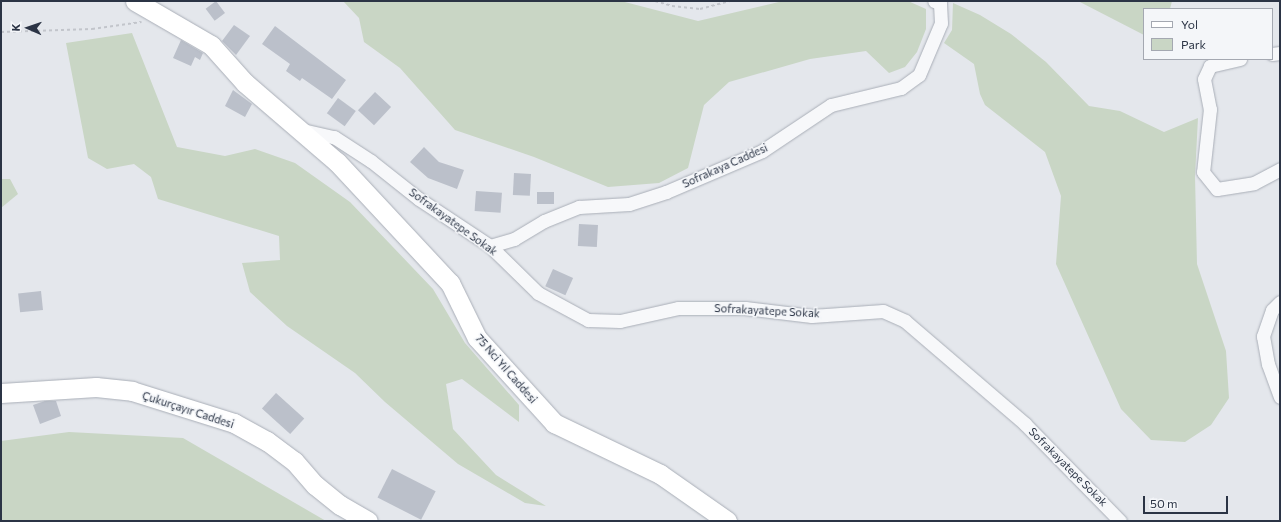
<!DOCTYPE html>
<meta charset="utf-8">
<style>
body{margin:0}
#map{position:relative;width:1281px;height:522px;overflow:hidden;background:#e4e7ec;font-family:Commissioner,sans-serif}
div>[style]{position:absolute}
.green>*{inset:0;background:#c9d6c5}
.building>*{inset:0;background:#bbc0ca;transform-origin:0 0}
.path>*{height:2px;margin-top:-1px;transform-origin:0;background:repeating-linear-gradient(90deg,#c2c5cb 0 3px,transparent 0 6px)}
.roads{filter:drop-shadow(0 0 1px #a9aeb7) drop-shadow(0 0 1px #a9aeb7)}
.street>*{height:13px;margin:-6.5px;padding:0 6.5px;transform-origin:6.5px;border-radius:6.5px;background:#f7f8fa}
.secondary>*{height:19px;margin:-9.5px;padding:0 9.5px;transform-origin:9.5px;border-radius:9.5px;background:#fff}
span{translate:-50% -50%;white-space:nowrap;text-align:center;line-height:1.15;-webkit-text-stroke:3px #f4f6f9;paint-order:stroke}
.street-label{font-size:11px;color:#2b3445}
.frame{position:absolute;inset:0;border:2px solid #2b3445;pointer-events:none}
.legend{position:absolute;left:1143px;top:8px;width:130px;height:52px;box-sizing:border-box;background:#f4f6f9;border:1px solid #a4a8b1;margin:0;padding:5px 7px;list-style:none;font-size:12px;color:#2b3445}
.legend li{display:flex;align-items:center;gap:8px;height:20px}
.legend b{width:20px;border:1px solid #a4a8b1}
.north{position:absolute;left:8px;top:8px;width:40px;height:40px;-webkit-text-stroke:3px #f4f6f9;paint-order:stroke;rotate:272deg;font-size:11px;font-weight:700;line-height:16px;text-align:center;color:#2b3445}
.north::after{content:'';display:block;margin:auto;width:14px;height:18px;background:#2b3445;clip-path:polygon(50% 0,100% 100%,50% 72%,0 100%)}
.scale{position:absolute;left:1143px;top:496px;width:85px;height:18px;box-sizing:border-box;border:2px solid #2b3445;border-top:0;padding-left:5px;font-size:12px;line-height:14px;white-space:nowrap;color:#2b3445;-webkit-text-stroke:3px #f4f6f9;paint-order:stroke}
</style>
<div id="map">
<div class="green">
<i style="clip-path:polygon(343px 1px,621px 1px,698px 21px,783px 1px,908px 1px,926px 9px,926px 29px,917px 52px,905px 67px,889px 73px,866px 51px,810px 59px,729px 82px,704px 105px,688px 168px,659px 183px,608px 187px,534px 157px,455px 130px,400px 68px,364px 42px,359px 18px)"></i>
<i style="clip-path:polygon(1078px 1px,1172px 1px,1170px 9px,1144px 9px,1144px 35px)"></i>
<i style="clip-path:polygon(953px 3px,980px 15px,1011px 34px,1046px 62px,1089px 106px,1120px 111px,1164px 132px,1198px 118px,1195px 176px,1197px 264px,1226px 351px,1229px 398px,1211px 425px,1185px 442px,1151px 440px,1121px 409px,1056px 264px,1061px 196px,1045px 152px,985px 105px,980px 94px,974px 64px,944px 43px,952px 30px)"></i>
<i style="clip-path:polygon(132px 33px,177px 147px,225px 156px,255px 149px,295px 163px,350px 202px,433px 289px,465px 343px,519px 405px,519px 422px,462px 379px,446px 384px,453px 429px,496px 475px,546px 506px,525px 503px,458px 464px,385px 402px,355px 373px,287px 326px,250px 292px,242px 263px,280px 260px,279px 236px,158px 199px,151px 177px,134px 164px,107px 169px,88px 158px,66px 43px)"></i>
<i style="clip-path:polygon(1px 179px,10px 179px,18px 194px,1px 208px)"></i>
<i style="clip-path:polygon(69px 432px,183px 438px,326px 521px,1px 521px,1px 441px)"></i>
</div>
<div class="building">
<i style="left:216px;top:1px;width:15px;height:13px;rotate:53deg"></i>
<i style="clip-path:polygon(234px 25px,250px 36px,236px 55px,222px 41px)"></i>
<i style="clip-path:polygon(275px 26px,346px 80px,332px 99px,302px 78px,300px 81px,286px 71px,290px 64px,262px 44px)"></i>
<i style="clip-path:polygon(181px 40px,203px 53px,200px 60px,195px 57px,191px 66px,173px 58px)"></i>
<i style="clip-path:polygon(233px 90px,252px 104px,245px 117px,225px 106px)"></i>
<i style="left:375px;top:92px;width:22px;height:25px;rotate:43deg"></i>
<i style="left:338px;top:98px;width:22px;height:19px;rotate:36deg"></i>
<i style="clip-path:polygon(424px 147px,439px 162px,464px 170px,457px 189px,428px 178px,410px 162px)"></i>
<i style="left:514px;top:173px;width:17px;height:22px;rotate:3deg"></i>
<i style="left:476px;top:191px;width:26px;height:20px;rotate:4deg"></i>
<i style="left:537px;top:192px;width:17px;height:12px"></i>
<i style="left:579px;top:224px;width:19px;height:22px;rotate:3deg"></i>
<i style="left:553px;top:269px;width:22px;height:19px;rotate:24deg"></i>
<i style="left:41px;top:291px;width:19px;height:23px;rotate:84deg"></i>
<i style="left:276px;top:393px;width:38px;height:21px;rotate:42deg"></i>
<i style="clip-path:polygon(45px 401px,56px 401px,61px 416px,40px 424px,33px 405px)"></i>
<i style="left:392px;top:469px;width:49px;height:32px;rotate:27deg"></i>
</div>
<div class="path">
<i style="left:655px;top:1px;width:18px;rotate:16deg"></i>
<i style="left:672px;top:6px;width:28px;rotate:6deg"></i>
<i style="left:700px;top:9px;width:31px;rotate:-15deg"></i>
<i style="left:1px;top:32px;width:91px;rotate:-1.9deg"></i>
<i style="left:92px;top:29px;width:50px;rotate:-8deg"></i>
</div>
<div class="roads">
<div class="street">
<i style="left:1272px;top:54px;width:8px;rotate:-7deg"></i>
<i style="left:1240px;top:59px;width:31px;rotate:167deg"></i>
<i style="left:1210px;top:66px;width:14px;rotate:115deg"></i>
<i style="left:1204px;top:79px;width:31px;rotate:79deg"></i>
<i style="left:1210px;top:109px;width:63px;rotate:96.3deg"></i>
<i style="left:1203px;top:172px;width:22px;rotate:51deg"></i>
<i style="left:1217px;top:189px;width:37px;rotate:-9deg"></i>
<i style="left:1254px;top:183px;width:30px;rotate:-28deg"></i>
<i style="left:298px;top:129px;width:37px;rotate:13deg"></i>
<i style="left:334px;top:137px;width:44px;rotate:33deg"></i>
<i style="left:371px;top:161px;width:61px;rotate:38.4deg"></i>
<i style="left:419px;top:199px;width:85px;rotate:33.5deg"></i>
<i style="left:490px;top:246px;width:67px;rotate:44.4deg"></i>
<i style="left:538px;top:293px;width:57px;rotate:28.4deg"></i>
<i style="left:588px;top:320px;width:32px;rotate:2deg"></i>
<i style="left:620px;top:321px;width:59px;rotate:-12.6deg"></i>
<i style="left:678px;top:308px;width:67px"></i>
<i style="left:745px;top:308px;width:67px;rotate:6.8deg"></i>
<i style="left:812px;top:316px;width:71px;rotate:-4deg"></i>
<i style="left:883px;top:311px;width:24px;rotate:24deg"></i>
<i style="left:905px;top:321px;width:158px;rotate:40.6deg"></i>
<i style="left:1025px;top:424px;width:136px;rotate:45.6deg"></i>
<i style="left:490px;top:246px;width:25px;rotate:-16deg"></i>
<i style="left:514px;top:239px;width:35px;rotate:-31deg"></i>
<i style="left:544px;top:221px;width:38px;rotate:-22deg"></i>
<i style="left:579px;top:207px;width:50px;rotate:-3.4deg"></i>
<i style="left:629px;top:204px;width:39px;rotate:-18deg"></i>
<i style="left:666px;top:192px;width:104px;rotate:-23.1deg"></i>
<i style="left:762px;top:151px;width:83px;rotate:-33.7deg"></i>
<i style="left:831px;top:105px;width:72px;rotate:-13.7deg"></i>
<i style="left:901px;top:88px;width:22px;rotate:-36deg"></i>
<i style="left:919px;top:75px;width:56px;rotate:-67.1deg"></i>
<i style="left:941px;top:23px;width:20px;rotate:-93deg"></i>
<i style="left:940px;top:3px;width:6px;rotate:-162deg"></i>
<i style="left:1280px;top:302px;width:11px;rotate:135deg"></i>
<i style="left:1272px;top:310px;width:28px;rotate:109deg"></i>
<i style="left:1263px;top:336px;width:28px;rotate:80deg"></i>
<i style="left:1268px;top:364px;width:35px;rotate:70deg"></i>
</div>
<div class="secondary">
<i style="left:135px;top:1px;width:88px;rotate:30.1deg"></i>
<i style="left:211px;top:45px;width:51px;rotate:48.2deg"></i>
<i style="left:245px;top:83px;width:121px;rotate:40.7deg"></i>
<i style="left:337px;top:162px;width:166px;rotate:47deg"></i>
<i style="left:450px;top:283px;width:61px;rotate:63.9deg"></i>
<i style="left:477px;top:338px;width:115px;rotate:47.8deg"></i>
<i style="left:554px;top:423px;width:118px;rotate:25.7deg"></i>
<i style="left:660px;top:474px;width:82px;rotate:35deg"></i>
<i style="left:1px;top:393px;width:95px;rotate:-3.6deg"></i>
<i style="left:96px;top:387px;width:36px;rotate:6deg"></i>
<i style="left:132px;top:391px;width:107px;rotate:17.4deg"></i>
<i style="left:234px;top:423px;width:38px;rotate:29deg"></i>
<i style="left:267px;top:441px;width:34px;rotate:37deg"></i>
<i style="left:294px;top:461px;width:32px;rotate:49deg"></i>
<i style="left:315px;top:485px;width:32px;rotate:39deg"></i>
<i style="left:340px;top:505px;width:32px;rotate:30deg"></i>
</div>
</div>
<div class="street-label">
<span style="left:725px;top:166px;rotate:-24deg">Sofrakaya Caddesi</span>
<span style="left:453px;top:222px;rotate:36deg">Sofrakayatepe Sokak</span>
<span style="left:767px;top:311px;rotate:3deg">Sofrakayatepe Sokak</span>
<span style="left:506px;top:369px;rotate:49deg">75 Nci Yıl Caddesi</span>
<span style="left:188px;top:410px;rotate:18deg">Çukurçayır Caddesi</span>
<span style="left:1068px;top:467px;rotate:45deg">Sofrakayatepe Sokak</span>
</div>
<div class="frame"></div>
<ul class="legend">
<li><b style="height:5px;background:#fff"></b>Yol</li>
<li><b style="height:11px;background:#c9d6c5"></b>Park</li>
</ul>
<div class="north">K</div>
<div class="scale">50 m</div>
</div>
